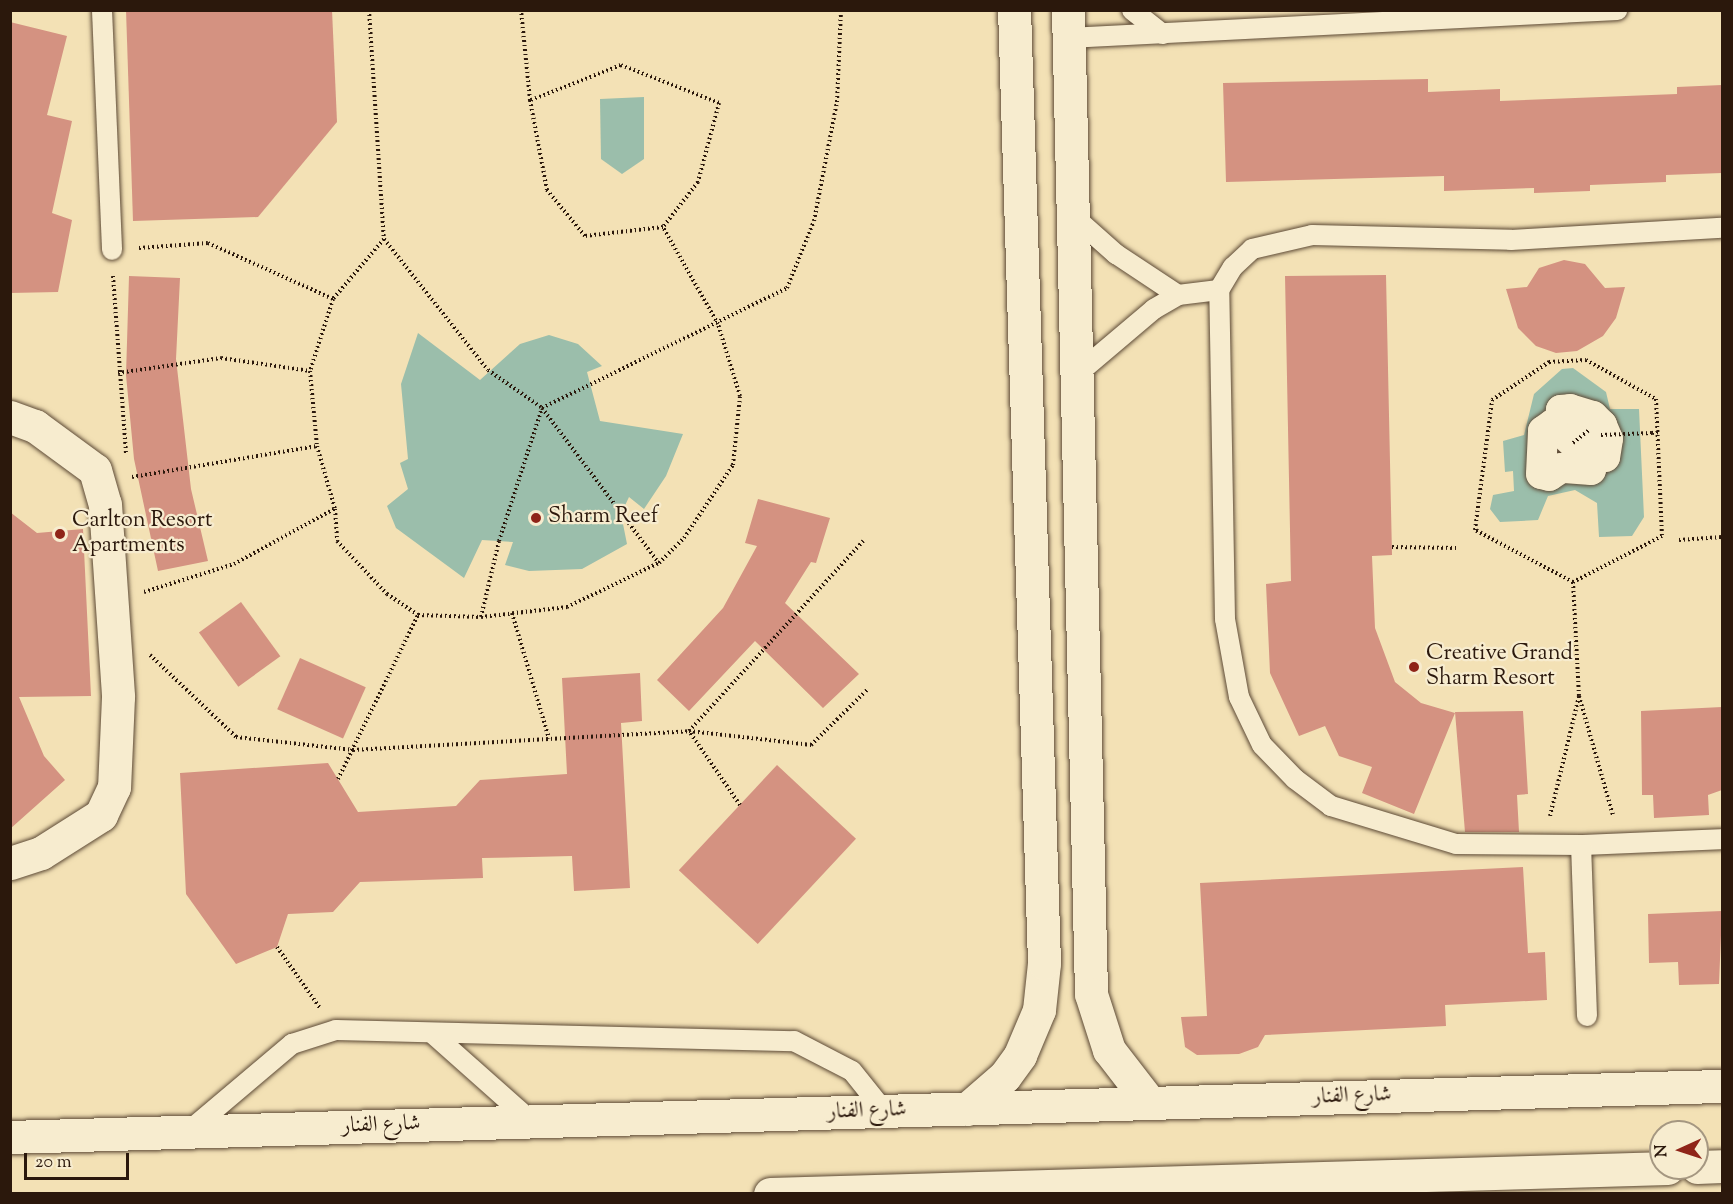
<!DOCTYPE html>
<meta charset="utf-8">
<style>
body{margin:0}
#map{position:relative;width:1733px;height:1204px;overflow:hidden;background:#f3e1b5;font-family:"Sorts Mill Goudy",Amiri,serif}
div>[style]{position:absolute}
.water>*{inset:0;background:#9bbeab}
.building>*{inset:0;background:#d49281;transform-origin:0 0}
.path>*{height:4px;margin-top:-2px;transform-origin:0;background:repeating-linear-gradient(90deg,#2b180c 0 1.5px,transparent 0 4.5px)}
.roads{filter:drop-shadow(0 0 2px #5d4a36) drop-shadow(0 0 2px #5d4a36)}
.service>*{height:20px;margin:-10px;padding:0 10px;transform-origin:10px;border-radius:10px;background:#f7eccf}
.pedestrian>*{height:30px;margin:-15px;padding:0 15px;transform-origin:15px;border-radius:15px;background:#f7eccf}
.minor>*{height:33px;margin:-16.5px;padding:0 16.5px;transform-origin:16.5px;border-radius:16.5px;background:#f7eccf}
.secondary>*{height:33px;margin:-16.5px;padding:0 16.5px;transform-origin:16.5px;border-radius:16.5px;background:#f7eccf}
.path-bridge>*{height:4px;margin-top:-2px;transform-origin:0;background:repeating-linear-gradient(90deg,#2b180c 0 1.5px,transparent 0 4.5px)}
.dots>*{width:16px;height:16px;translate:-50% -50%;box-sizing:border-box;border:3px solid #f7eccf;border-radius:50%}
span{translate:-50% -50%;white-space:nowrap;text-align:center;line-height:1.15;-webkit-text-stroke:4.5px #f7eccf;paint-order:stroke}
.poi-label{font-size:22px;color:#2b180c}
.left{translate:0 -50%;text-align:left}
.street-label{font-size:22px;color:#2b180c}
.frame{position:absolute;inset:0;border:12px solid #2b180c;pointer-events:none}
.north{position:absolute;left:1649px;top:1120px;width:60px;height:60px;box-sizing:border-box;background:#f7eccf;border:2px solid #a59781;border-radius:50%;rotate:267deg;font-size:16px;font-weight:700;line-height:24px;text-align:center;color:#2b180c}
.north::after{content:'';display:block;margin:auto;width:21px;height:27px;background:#8f2418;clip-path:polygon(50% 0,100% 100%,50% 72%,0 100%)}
.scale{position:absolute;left:24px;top:1153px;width:105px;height:27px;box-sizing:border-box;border:3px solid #2b180c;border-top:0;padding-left:8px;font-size:18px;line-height:21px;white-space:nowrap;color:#2b180c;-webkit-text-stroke:4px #f7eccf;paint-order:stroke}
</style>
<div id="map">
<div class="water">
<i style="clip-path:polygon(644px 97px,644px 159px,622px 174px,601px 159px,600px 99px)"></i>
<i style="clip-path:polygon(418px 333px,480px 380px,520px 344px,549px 335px,578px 344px,602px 366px,587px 372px,600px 421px,683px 434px,666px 476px,644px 509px,629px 497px,621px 514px,627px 544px,582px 569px,529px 571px,505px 565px,513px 542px,482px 540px,464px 578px,396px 528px,387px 506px,408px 489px,400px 463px,408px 459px,401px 384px)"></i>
<i style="clip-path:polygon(evenodd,1573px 368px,1606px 392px,1610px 409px,1639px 409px,1644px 517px,1632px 536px,1599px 537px,1597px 503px,1575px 490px,1548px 496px,1538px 520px,1500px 522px,1490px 509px,1493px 495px,1514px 491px,1513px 471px,1505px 472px,1503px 441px,1524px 435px,1534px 394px,1562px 369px,1573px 368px,1553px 424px,1567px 468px,1540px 461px,1553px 424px)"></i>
</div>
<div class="building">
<i style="clip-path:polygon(126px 10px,332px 10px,337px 122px,258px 217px,133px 221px)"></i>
<i style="clip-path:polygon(10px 22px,67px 36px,47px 115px,72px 121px,52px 213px,72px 220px,58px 292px,10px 293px)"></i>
<i style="clip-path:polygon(1428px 79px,1428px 92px,1500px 89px,1500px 101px,1677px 94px,1677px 87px,1722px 85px,1722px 173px,1666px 175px,1666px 182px,1590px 185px,1590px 191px,1534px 193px,1534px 188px,1444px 191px,1444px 176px,1226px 182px,1223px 83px)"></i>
<i style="clip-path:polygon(1564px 260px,1585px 264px,1605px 288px,1625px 287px,1616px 318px,1603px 336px,1577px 351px,1556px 353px,1536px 346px,1518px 328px,1506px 289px,1527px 287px,1539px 268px)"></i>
<i style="clip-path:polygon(1386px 275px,1392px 555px,1372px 556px,1375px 628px,1395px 682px,1421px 703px,1455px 713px,1414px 814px,1362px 793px,1372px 767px,1339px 756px,1325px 726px,1299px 736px,1270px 673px,1266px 584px,1291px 581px,1285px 276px)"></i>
<i style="clip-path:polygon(129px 276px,180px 278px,176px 359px,191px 489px,208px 561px,158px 571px,134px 459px,126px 375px)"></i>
<i style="clip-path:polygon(758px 499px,830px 518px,816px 563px,811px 562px,785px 603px,859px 674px,823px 708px,755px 641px,689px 711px,657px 680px,723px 608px,757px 546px,745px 543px)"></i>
<i style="clip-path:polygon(10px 512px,37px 533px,83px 529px,91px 696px,19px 697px,44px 756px,65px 780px,10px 829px)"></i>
<i style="left:241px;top:602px;width:67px;height:52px;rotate:54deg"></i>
<i style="left:300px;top:658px;width:72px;height:56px;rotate:24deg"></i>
<i style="clip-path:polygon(640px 673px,642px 721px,621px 723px,630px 888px,574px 891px,572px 856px,482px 858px,483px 878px,360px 882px,333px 912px,288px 914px,277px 947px,236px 964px,186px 894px,180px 773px,328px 763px,358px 812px,456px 806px,480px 780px,567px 774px,562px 678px)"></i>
<i style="clip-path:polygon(1722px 707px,1722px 790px,1708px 795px,1709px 815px,1654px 818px,1653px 795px,1642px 795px,1641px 711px)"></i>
<i style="clip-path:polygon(1523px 711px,1528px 794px,1517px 795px,1519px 832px,1465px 832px,1455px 712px)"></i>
<i style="left:777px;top:765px;width:108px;height:144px;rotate:43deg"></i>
<i style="clip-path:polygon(1523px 867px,1528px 953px,1545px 952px,1547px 1000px,1445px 1005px,1446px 1026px,1265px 1035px,1258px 1047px,1239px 1054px,1197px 1055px,1185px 1047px,1181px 1017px,1207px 1016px,1200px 883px)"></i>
<i style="clip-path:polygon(1722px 911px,1719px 984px,1679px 985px,1678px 962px,1649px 963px,1648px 914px)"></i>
</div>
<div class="path">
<i style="left:369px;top:10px;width:229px;rotate:86.3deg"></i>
<i style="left:384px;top:239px;width:79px;rotate:130.4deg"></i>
<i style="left:333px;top:299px;width:76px;rotate:107.7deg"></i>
<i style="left:310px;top:371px;width:75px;rotate:84.7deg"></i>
<i style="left:317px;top:446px;width:66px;rotate:74.1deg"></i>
<i style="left:335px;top:509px;width:32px;rotate:86deg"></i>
<i style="left:337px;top:541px;width:73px;rotate:46.7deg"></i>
<i style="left:387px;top:594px;width:37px;rotate:34deg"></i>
<i style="left:418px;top:615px;width:63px;rotate:1.8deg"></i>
<i style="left:481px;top:617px;width:87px;rotate:-6.6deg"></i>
<i style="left:567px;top:607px;width:102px;rotate:-25.6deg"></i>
<i style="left:659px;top:563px;width:35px;rotate:-45deg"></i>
<i style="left:684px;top:538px;width:88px;rotate:-56.1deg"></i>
<i style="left:733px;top:465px;width:69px;rotate:-84.2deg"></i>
<i style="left:740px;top:396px;width:75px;rotate:-107deg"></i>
<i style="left:718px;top:324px;width:112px;rotate:-119.6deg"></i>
<i style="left:663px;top:227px;width:79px;rotate:173.4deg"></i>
<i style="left:585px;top:236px;width:60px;rotate:-129.6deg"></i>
<i style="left:547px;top:190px;width:92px;rotate:-100.7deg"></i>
<i style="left:530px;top:100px;width:90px;rotate:-95.7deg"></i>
<i style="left:531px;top:100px;width:97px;rotate:-21.3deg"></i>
<i style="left:621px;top:65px;width:105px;rotate:21.2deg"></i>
<i style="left:719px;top:103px;width:82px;rotate:104.9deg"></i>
<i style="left:698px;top:182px;width:57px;rotate:127.9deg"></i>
<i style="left:384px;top:239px;width:167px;rotate:51.6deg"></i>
<i style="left:488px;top:370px;width:66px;rotate:35.1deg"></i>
<i style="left:542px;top:408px;width:194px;rotate:53deg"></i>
<i style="left:139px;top:248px;width:69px;rotate:-4.1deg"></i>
<i style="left:208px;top:243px;width:137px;rotate:24.1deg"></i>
<i style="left:113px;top:276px;width:178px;rotate:85.8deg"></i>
<i style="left:118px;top:373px;width:104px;rotate:-8.3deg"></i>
<i style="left:221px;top:358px;width:90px;rotate:8.3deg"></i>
<i style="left:1652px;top:433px;width:8px;rotate:-7deg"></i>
<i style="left:132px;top:477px;width:188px;rotate:-9.5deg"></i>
<i style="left:1679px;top:540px;width:43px;rotate:-4deg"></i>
<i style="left:1392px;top:547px;width:64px;rotate:0.9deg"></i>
<i style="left:1573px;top:582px;width:111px;rotate:-152deg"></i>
<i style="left:1475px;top:530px;width:131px;rotate:-82.5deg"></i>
<i style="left:1492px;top:400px;width:69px;rotate:-33.7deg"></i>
<i style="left:1549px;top:362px;width:37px;rotate:-3deg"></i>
<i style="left:1586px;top:360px;width:80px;rotate:29.1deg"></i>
<i style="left:1656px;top:399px;width:137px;rotate:87.5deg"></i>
<i style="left:1662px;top:536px;width:100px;rotate:152.7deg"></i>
<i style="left:1573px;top:582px;width:114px;rotate:87deg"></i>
<i style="left:144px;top:592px;width:94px;rotate:-17.3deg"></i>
<i style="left:234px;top:564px;width:114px;rotate:-28.8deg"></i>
<i style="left:512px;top:613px;width:131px;rotate:73.6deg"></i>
<i style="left:481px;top:617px;width:78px;rotate:-76.7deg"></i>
<i style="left:499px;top:541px;width:140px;rotate:-72.1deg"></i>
<i style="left:542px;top:408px;width:273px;rotate:-26.1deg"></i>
<i style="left:787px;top:288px;width:72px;rotate:-68.1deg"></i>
<i style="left:814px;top:221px;width:121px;rotate:-79.1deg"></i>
<i style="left:837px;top:102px;width:92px;rotate:-87.5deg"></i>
<i style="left:150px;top:655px;width:119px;rotate:43.6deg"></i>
<i style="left:236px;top:737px;width:118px;rotate:6.3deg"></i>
<i style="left:353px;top:750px;width:337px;rotate:-3.2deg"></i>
<i style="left:689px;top:731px;width:123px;rotate:6.5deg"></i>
<i style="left:811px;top:745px;width:80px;rotate:-44.5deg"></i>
<i style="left:338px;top:779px;width:182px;rotate:-64deg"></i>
<i style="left:740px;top:805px;width:90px;rotate:-124.6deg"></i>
<i style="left:689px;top:731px;width:258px;rotate:-47.5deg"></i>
<i style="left:1550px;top:816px;width:123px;rotate:-76.4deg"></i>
<i style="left:1579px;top:696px;width:124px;rotate:74.1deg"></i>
<i style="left:277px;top:947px;width:75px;rotate:54.8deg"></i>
</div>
<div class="roads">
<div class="service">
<i style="left:102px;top:10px;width:240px;rotate:87.6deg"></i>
<i style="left:1132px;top:10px;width:39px;rotate:38deg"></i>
<i style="left:1068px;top:38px;width:550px;rotate:-2.92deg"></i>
<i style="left:1072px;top:215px;width:59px;rotate:41.6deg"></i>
<i style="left:1116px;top:254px;width:74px;rotate:33.5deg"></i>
<i style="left:1076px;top:375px;width:102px;rotate:-40.2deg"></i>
<i style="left:1154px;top:309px;width:28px;rotate:-30deg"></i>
<i style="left:1178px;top:295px;width:41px;rotate:-7deg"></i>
<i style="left:1581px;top:845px;width:141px;rotate:-2.4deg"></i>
<i style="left:1587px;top:1016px;width:171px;rotate:-92deg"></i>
<i style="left:1581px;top:845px;width:125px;rotate:-179.5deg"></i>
<i style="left:1456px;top:844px;width:131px;rotate:-163.1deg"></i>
<i style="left:1331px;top:806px;width:45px;rotate:-143.1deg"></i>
<i style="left:1295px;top:779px;width:47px;rotate:-134.1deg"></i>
<i style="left:1262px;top:745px;width:53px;rotate:-115.6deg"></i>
<i style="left:1239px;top:697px;width:79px;rotate:-100.2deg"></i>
<i style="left:1225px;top:619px;width:329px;rotate:-91deg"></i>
<i style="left:1219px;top:290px;width:27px;rotate:-59deg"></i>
<i style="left:1233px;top:267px;width:26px;rotate:-43deg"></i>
<i style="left:1252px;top:249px;width:62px;rotate:-13.1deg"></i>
<i style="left:1312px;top:235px;width:199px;rotate:1.4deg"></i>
<i style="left:1511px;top:240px;width:211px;rotate:-3.3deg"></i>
<i style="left:433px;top:1034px;width:132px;rotate:41.6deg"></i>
<i style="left:189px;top:1131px;width:135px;rotate:-40.2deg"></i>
<i style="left:292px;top:1044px;width:46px;rotate:-17.7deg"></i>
<i style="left:336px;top:1030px;width:458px;rotate:1.4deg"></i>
<i style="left:794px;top:1041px;width:65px;rotate:27.3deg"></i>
<i style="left:852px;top:1071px;width:51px;rotate:51.3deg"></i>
</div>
<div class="pedestrian">
<i style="left:1570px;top:409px;width:24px;rotate:17deg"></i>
<i style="left:1593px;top:416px;width:13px;rotate:45deg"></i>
<i style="left:1602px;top:425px;width:15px;rotate:67deg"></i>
<i style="left:1608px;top:439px;width:18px;rotate:99deg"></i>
<i style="left:1605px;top:457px;width:10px;rotate:174deg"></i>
<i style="left:1595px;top:458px;width:31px;rotate:-121deg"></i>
<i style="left:1579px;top:431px;width:21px;rotate:-157deg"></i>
<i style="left:1560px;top:423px;width:13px;rotate:-86deg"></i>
<i style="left:1561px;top:410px;width:9px;rotate:-6deg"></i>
<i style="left:1553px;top:424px;width:50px;rotate:43.4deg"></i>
<i style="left:1589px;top:458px;width:12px;rotate:81deg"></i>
<i style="left:1591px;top:470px;width:30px;rotate:-176deg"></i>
<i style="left:1561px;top:468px;width:14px;rotate:146deg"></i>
<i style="left:1549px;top:476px;width:8px;rotate:-166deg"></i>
<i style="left:1541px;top:474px;width:43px;rotate:-87.3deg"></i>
<i style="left:1543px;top:431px;width:12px;rotate:-35deg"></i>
</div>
<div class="minor">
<i style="left:1068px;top:10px;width:984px;rotate:88.66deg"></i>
<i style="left:1091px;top:994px;width:59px;rotate:72.2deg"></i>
<i style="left:1109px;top:1050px;width:67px;rotate:52.3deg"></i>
<i style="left:10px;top:417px;width:27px;rotate:20deg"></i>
<i style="left:35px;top:426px;width:74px;rotate:36.3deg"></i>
<i style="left:95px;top:470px;width:35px;rotate:74deg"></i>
<i style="left:105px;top:504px;width:193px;rotate:86.1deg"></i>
<i style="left:118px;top:697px;width:90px;rotate:92.5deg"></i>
<i style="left:114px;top:787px;width:31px;rotate:115deg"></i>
<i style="left:101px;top:815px;width:71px;rotate:147.7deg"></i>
<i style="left:41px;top:853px;width:33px;rotate:162deg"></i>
<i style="left:967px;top:1109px;width:50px;rotate:-41deg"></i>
<i style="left:1005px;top:1076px;width:26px;rotate:-54deg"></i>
<i style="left:1020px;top:1055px;width:49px;rotate:-67.1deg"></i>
<i style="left:1039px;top:1010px;width:47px;rotate:-83.9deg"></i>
<i style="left:1044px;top:963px;width:953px;rotate:-91.8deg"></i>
</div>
<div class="secondary">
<i style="left:10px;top:1137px;width:1713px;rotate:-1.71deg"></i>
<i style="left:1697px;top:1167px;width:25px;rotate:-2deg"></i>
<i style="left:770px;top:1194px;width:898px;rotate:-1.66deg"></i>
</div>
</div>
<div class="path-bridge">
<i style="left:1601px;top:435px;width:51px;rotate:-2.2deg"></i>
<i style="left:1573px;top:443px;width:21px;rotate:-39deg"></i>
</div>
<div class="dots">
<i style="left:536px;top:518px;background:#8f2418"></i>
<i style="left:60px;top:534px;background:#8f2418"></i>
<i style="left:1414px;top:667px;background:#8f2418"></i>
</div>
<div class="poi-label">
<span class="left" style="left:548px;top:518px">Sharm Reef</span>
<span class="left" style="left:72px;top:534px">Carlton Resort<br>Apartments</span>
<span class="left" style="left:1426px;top:667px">Creative Grand<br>Sharm Resort</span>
</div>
<div class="street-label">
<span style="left:1352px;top:1097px;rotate:-2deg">شارع الفنار</span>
<span style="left:867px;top:1112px;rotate:-2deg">شارع الفنار</span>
<span style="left:381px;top:1126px;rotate:-2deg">شارع الفنار</span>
</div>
<div class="frame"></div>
<div class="north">N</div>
<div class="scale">20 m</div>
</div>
